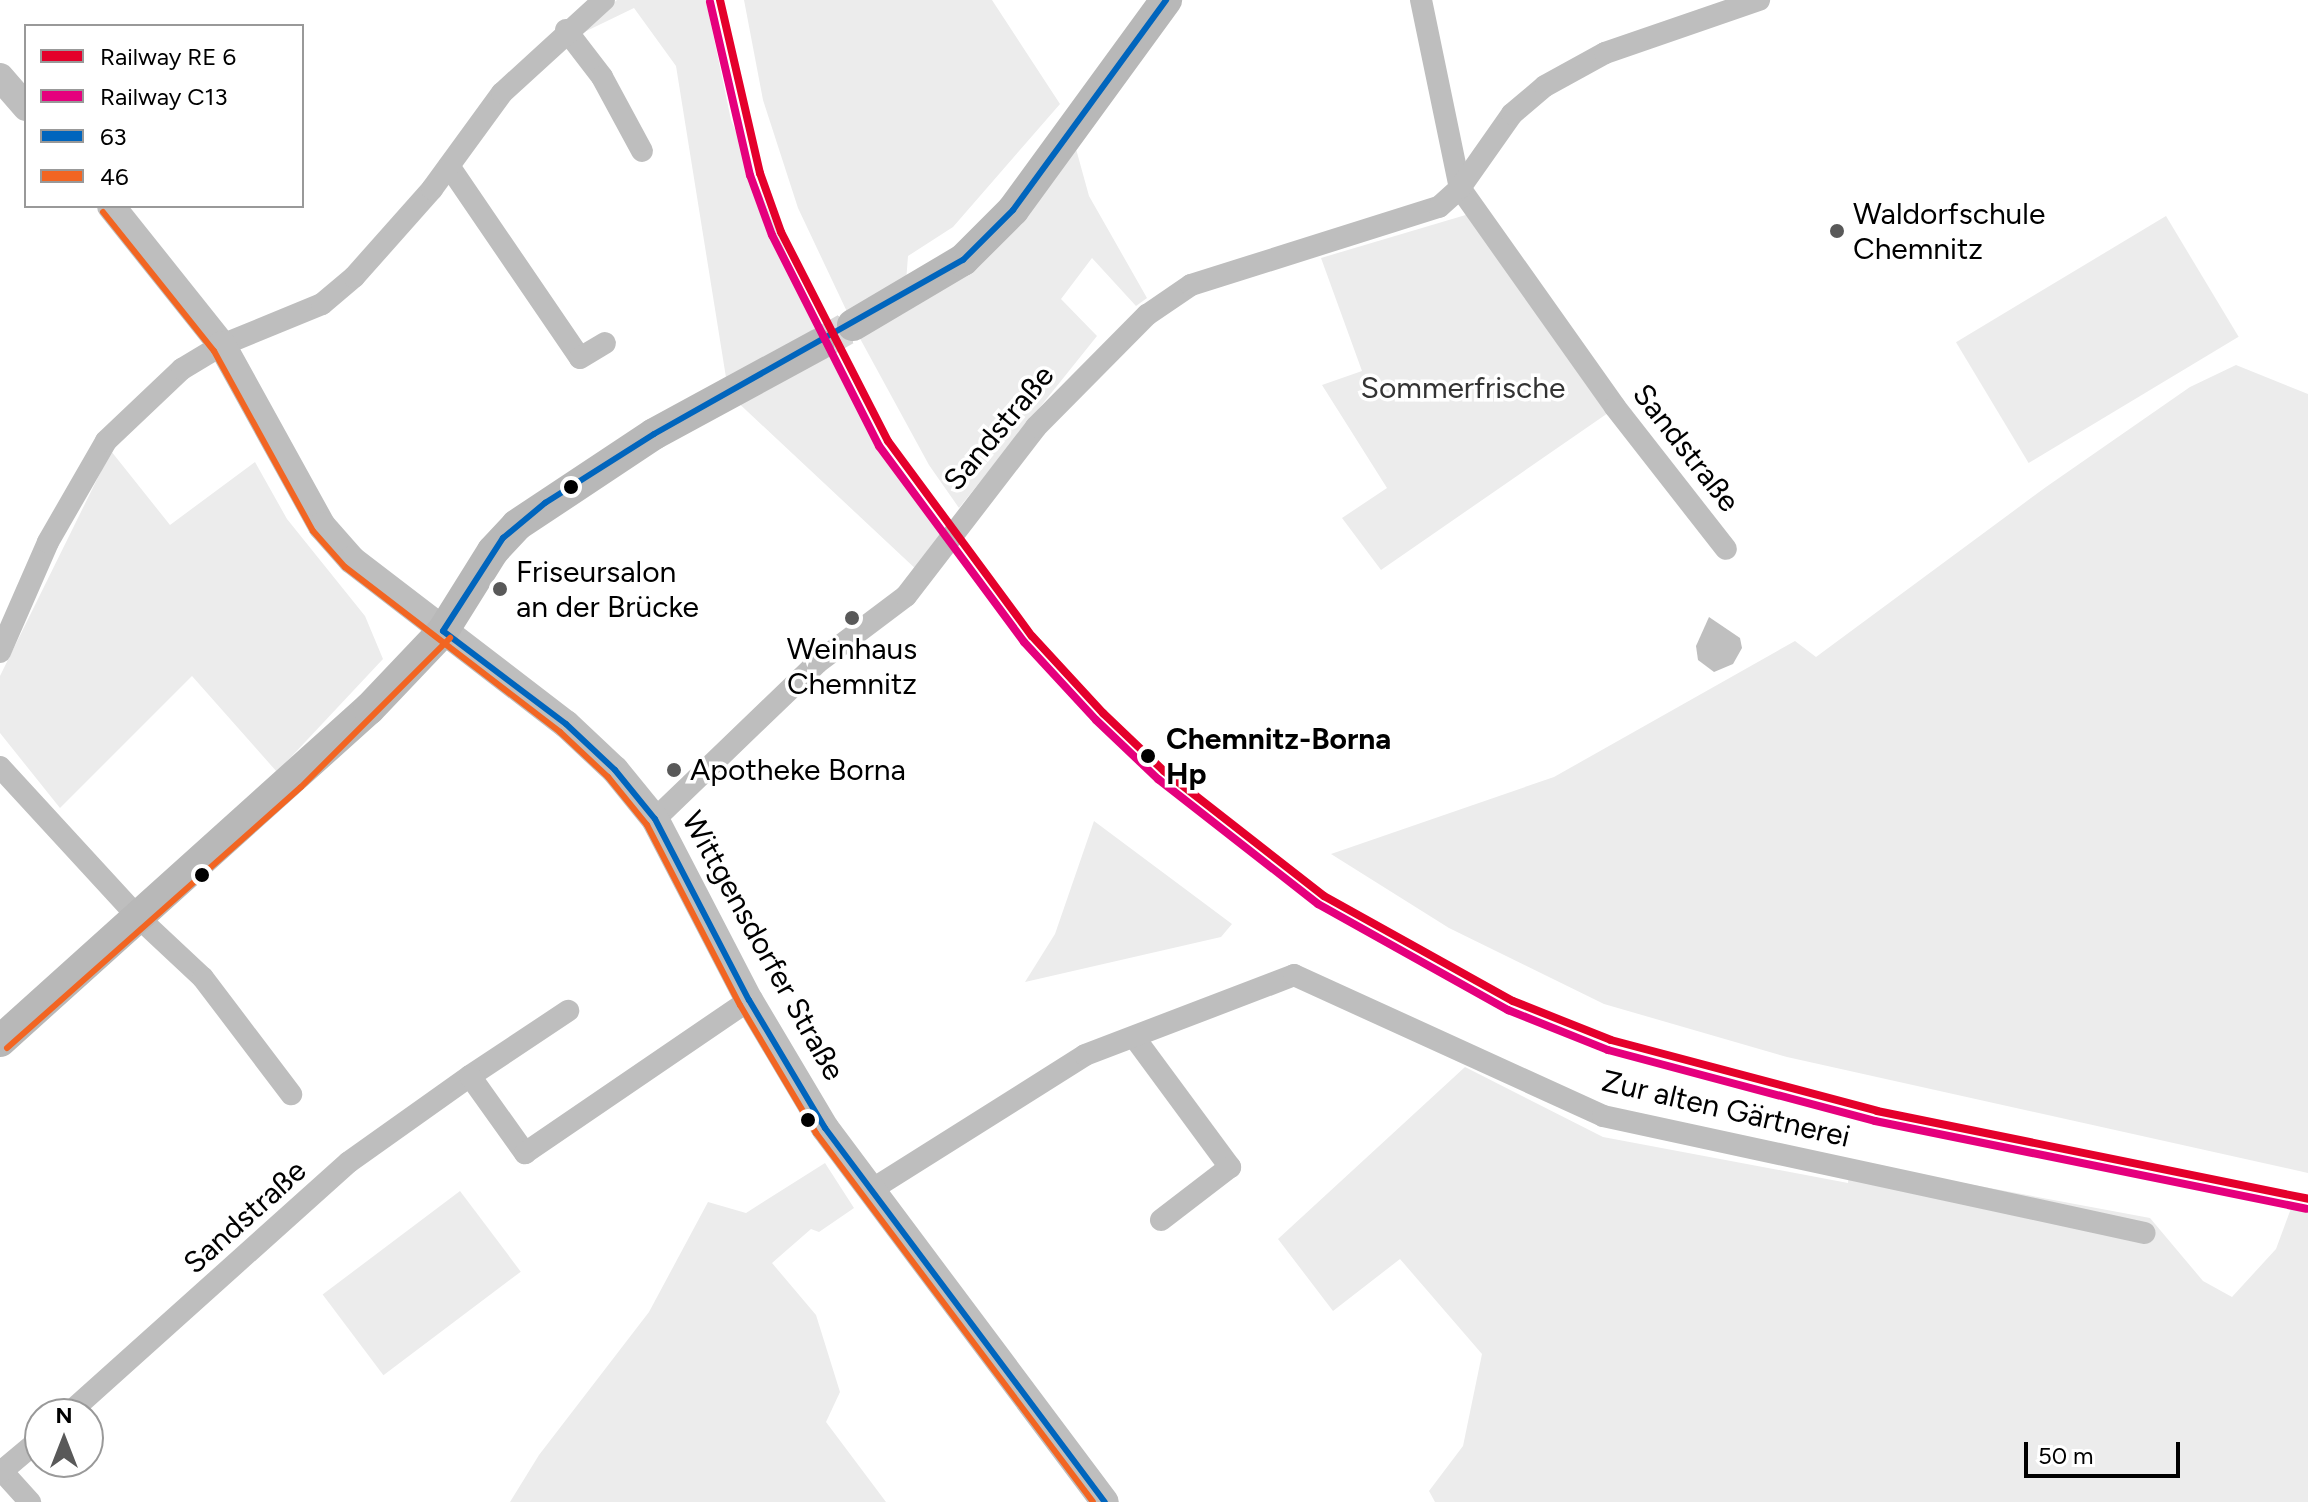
<!DOCTYPE html>
<meta charset="utf-8">
<style>
body{margin:0}
#map{position:relative;width:2308px;height:1502px;overflow:hidden;background:#fff;font-family:Figtree,sans-serif}
div>[style]{position:absolute}
.green>*{inset:0;background:#ececec;transform-origin:0 0}
.water>*{inset:0;background:#bfbfbf}
.secondary-tunnel>*{height:32px;margin-top:-16px;transform-origin:0;background:repeating-linear-gradient(90deg,#d9d9d9 0 32px,transparent 0 48px)}
.minor>*{height:22px;margin:-11px;padding:0 11px;transform-origin:11px;border-radius:11px;background:#bebebe}
.tertiary>*{height:28px;margin:-14px;padding:0 14px;transform-origin:14px;border-radius:14px;background:#bebebe}
.secondary>*{height:32px;margin:-16px;padding:0 16px;transform-origin:16px;border-radius:16px;background:#b8b8b8}
.bus-1>*{height:6px;margin:-3px;padding:0 3px;transform-origin:3px;border-radius:3px;background:#0065bd}
.bus-2>*{height:6px;margin:-3px;padding:0 3px;transform-origin:3px;border-radius:3px;background:#f26522}
.rail-1>*{height:8px;margin:-4px;padding:0 4px;transform-origin:4px;border-radius:4px;background:#e4002b}
.rail-2>*{height:8px;margin:-4px;padding:0 4px;transform-origin:4px;border-radius:4px;background:#e5007d}
.dots>*{width:22px;height:22px;translate:-50% -50%;box-sizing:border-box;border:4px solid #fff;border-radius:50%}
span{translate:-50% -50%;white-space:nowrap;text-align:center;line-height:1.15;-webkit-text-stroke:7px #fff;paint-order:stroke}
.poi-label{font-size:30px;color:#000}
.left{translate:0 -50%;text-align:left}
.park-label{font-size:30px;color:#333}
.street-label{font-size:30px;color:#000}
.stop-label{font-size:30px;color:#000;font-weight:700}
.legend{position:absolute;left:24px;top:24px;width:280px;height:184px;box-sizing:border-box;background:#fff;border:2px solid #999;margin:0;padding:10px 14px;list-style:none;font-size:24px;color:#000}
.legend li{display:flex;align-items:center;gap:16px;height:40px}
.legend b{width:40px;border:2px solid #999}
.north{position:absolute;left:24px;top:1398px;width:80px;height:80px;box-sizing:border-box;background:#fff;border:2px solid #999;border-radius:50%;rotate:0deg;font-size:22px;font-weight:700;line-height:32px;text-align:center;color:#000}
.north::after{content:'';display:block;margin:auto;width:28px;height:36px;background:#595959;clip-path:polygon(50% 0,100% 100%,50% 72%,0 100%)}
.scale{position:absolute;left:2024px;top:1442px;width:156px;height:36px;box-sizing:border-box;border:4px solid #000;border-top:0;padding-left:10px;font-size:24px;line-height:28px;white-space:nowrap;color:#000;-webkit-text-stroke:6px #fff;paint-order:stroke}
</style>
<div id="map">
<div class="green">
<i style="clip-path:polygon(617px 0,706px 0,731px 120px,820px 335px,728px 390px,676px 66px,634px 8px,572px 38px)"></i>
<i style="clip-path:polygon(744px 0,992px 0,1060px 104px,953px 227px,908px 256px,906px 282px,849px 316px,798px 208px,763px 100px)"></i>
<i style="clip-path:polygon(1073px 138px,1089px 196px,1147px 298px,1136px 306px,1092px 258px,1061px 299px,1097px 336px,959px 508px,929px 465px,857px 333px,968px 265px)"></i>
<i style="clip-path:polygon(1469px 214px,1608px 413px,1381px 570px,1342px 518px,1387px 488px,1322px 385px,1362px 371px,1321px 258px)"></i>
<i style="left:2166px;top:216px;width:141px;height:245px;rotate:59deg"></i>
<i style="clip-path:polygon(828px 352px,863px 419px,947px 533px,919px 572px,731px 396px)"></i>
<i style="clip-path:polygon(2236px 365px,2308px 394px,2308px 1173px,1787px 1057px,1604px 1004px,1449px 928px,1331px 854px,1554px 777px,1795px 641px,1816px 657px,2046px 487px,2190px 387px)"></i>
<i style="clip-path:polygon(111px 451px,170px 525px,255px 462px,287px 519px,365px 616px,383px 659px,277px 772px,192px 676px,60px 808px,0 733px,0 676px)"></i>
<i style="clip-path:polygon(1094px 821px,1232px 924px,1221px 937px,1025px 982px,1055px 934px)"></i>
<i style="clip-path:polygon(1465px 1067px,1603px 1137px,1848px 1183px,1850px 1162px,2150px 1218px,2203px 1281px,2232px 1297px,2276px 1249px,2293px 1203px,2308px 1207px,2308px 1502px,1435px 1502px,1429px 1491px,1463px 1446px,1482px 1354px,1400px 1259px,1333px 1311px,1278px 1239px)"></i>
<i style="clip-path:polygon(825px 1163px,854px 1208px,819px 1232px,811px 1229px,772px 1263px,816px 1315px,840px 1392px,826px 1422px,886px 1502px,510px 1502px,539px 1455px,649px 1312px,708px 1202px,746px 1213px)"></i>
<i style="left:460px;top:1191px;width:101px;height:172px;rotate:53deg"></i>
</div>
<div class="water">
<i style="clip-path:polygon(1709px 617px,1740px 638px,1742px 648px,1733px 664px,1714px 672px,1698px 660px,1696px 646px)"></i>
</div>
<div class="secondary-tunnel">
<i style="left:818px;top:345px;width:40px;rotate:-29.7deg"></i>
</div>
<div class="minor">
<i style="left:1421px;top:0;width:192px;rotate:78.3deg"></i>
<i style="left:1460px;top:188px;width:268px;rotate:54.7deg"></i>
<i style="left:1615px;top:407px;width:180px;rotate:52deg"></i>
<i style="left:566px;top:30px;width:59px;rotate:52.5deg"></i>
<i style="left:602px;top:77px;width:84px;rotate:61.6deg"></i>
<i style="left:449px;top:166px;width:232px;rotate:55.7deg"></i>
<i style="left:580px;top:358px;width:29px;rotate:-31deg"></i>
<i style="left:0;top:652px;width:120px;rotate:-66.4deg"></i>
<i style="left:48px;top:542px;width:116px;rotate:-60.1deg"></i>
<i style="left:106px;top:441px;width:105px;rotate:-43.5deg"></i>
<i style="left:182px;top:369px;width:47px;rotate:-31deg"></i>
<i style="left:222px;top:345px;width:108px;rotate:-22.3deg"></i>
<i style="left:322px;top:304px;width:42px;rotate:-40.2deg"></i>
<i style="left:354px;top:277px;width:118px;rotate:-48.4deg"></i>
<i style="left:432px;top:189px;width:119px;rotate:-53.9deg"></i>
<i style="left:502px;top:93px;width:138px;rotate:-42.4deg"></i>
<i style="left:0;top:767px;width:207px;rotate:47.4deg"></i>
<i style="left:140px;top:919px;width:86px;rotate:43.1deg"></i>
<i style="left:203px;top:978px;width:146px;rotate:52.8deg"></i>
<i style="left:655px;top:819px;width:225px;rotate:-43.9deg"></i>
<i style="left:817px;top:663px;width:111px;rotate:-37deg"></i>
<i style="left:906px;top:596px;width:213px;rotate:-52.4deg"></i>
<i style="left:1036px;top:427px;width:158px;rotate:-45.3deg"></i>
<i style="left:1147px;top:315px;width:53px;rotate:-34.3deg"></i>
<i style="left:1191px;top:285px;width:260px;rotate:-17.5deg"></i>
<i style="left:1439px;top:207px;width:28px;rotate:-42deg"></i>
<i style="left:1460px;top:188px;width:90px;rotate:-54.9deg"></i>
<i style="left:1512px;top:114px;width:43px;rotate:-40.3deg"></i>
<i style="left:1545px;top:86px;width:68px;rotate:-28.8deg"></i>
<i style="left:1605px;top:53px;width:163px;rotate:-19deg"></i>
<i style="left:1134px;top:1037px;width:162px;rotate:53.6deg"></i>
<i style="left:1230px;top:1167px;width:87px;rotate:142.5deg"></i>
<i style="left:470px;top:1076px;width:118px;rotate:-33.6deg"></i>
<i style="left:871px;top:1190px;width:253px;rotate:-32.2deg"></i>
<i style="left:1085px;top:1055px;width:224px;rotate:-20.9deg"></i>
<i style="left:1294px;top:975px;width:340px;rotate:24.5deg"></i>
<i style="left:1603px;top:1116px;width:554px;rotate:12.18deg"></i>
<i style="left:68px;top:1414px;width:377px;rotate:-41.9deg"></i>
<i style="left:349px;top:1162px;width:148px;rotate:-35.4deg"></i>
<i style="left:470px;top:1076px;width:95px;rotate:54.5deg"></i>
<i style="left:525px;top:1153px;width:271px;rotate:-34.3deg"></i>
<i style="left:0;top:1469px;width:45px;rotate:47.7deg"></i>
<i style="left:2px;top:1471px;width:50px;rotate:-40.1deg"></i>
</div>
<div class="tertiary">
<i style="left:0;top:77px;width:40px;rotate:49deg"></i>
<i style="left:111px;top:206px;width:178px;rotate:51.4deg"></i>
<i style="left:222px;top:345px;width:207px;rotate:61.1deg"></i>
<i style="left:322px;top:526px;width:45px;rotate:48.6deg"></i>
<i style="left:352px;top:560px;width:270px;rotate:37.5deg"></i>
<i style="left:566px;top:724px;width:67px;rotate:43.2deg"></i>
<i style="left:615px;top:770px;width:63px;rotate:50.8deg"></i>
<i style="left:655px;top:819px;width:204px;rotate:62.6deg"></i>
<i style="left:749px;top:1000px;width:149px;rotate:59.3deg"></i>
<i style="left:825px;top:1128px;width:467px;rotate:53.2deg"></i>
</div>
<div class="secondary">
<i style="left:853px;top:325px;width:128px;rotate:-30.6deg"></i>
<i style="left:963px;top:260px;width:71px;rotate:-45deg"></i>
<i style="left:1013px;top:210px;width:260px;rotate:-53.9deg"></i>
<i style="left:0;top:1041px;width:496px;rotate:-42deg"></i>
<i style="left:369px;top:709px;width:108px;rotate:-46.5deg"></i>
<i style="left:443px;top:631px;width:94px;rotate:-58deg"></i>
<i style="left:493px;top:551px;width:35px;rotate:-47deg"></i>
<i style="left:517px;top:525px;width:164px;rotate:-33.6deg"></i>
<i style="left:654px;top:434px;width:187px;rotate:-28.5deg"></i>
</div>
<div class="bus-1">
<i style="left:443px;top:631px;width:154px;rotate:37.1deg"></i>
<i style="left:566px;top:724px;width:67px;rotate:43.2deg"></i>
<i style="left:615px;top:770px;width:63px;rotate:50.8deg"></i>
<i style="left:655px;top:819px;width:204px;rotate:62.6deg"></i>
<i style="left:749px;top:1000px;width:149px;rotate:59.3deg"></i>
<i style="left:825px;top:1128px;width:467px;rotate:53.2deg"></i>
<i style="left:443px;top:631px;width:111px;rotate:-57.2deg"></i>
<i style="left:503px;top:538px;width:55px;rotate:-39.8deg"></i>
<i style="left:545px;top:503px;width:129px;rotate:-32.3deg"></i>
<i style="left:654px;top:434px;width:355px;rotate:-29.4deg"></i>
<i style="left:963px;top:260px;width:71px;rotate:-45deg"></i>
<i style="left:1013px;top:210px;width:260px;rotate:-53.9deg"></i>
</div>
<div class="bus-2">
<i style="left:103px;top:212px;width:178px;rotate:51.4deg"></i>
<i style="left:214px;top:351px;width:205px;rotate:61.2deg"></i>
<i style="left:313px;top:531px;width:48px;rotate:48.4deg"></i>
<i style="left:345px;top:567px;width:271px;rotate:37.5deg"></i>
<i style="left:560px;top:732px;width:66px;rotate:43.2deg"></i>
<i style="left:608px;top:777px;width:62px;rotate:50.9deg"></i>
<i style="left:647px;top:825px;width:203px;rotate:62.7deg"></i>
<i style="left:740px;top:1005px;width:149px;rotate:59.3deg"></i>
<i style="left:816px;top:1133px;width:461px;rotate:53.1deg"></i>
<i style="left:7px;top:1048px;width:393px;rotate:-41.6deg"></i>
<i style="left:301px;top:787px;width:211px;rotate:-45deg"></i>
</div>
<div class="rail-1">
<i style="left:720px;top:0;width:178px;rotate:77deg"></i>
<i style="left:760px;top:173px;width:63px;rotate:70.4deg"></i>
<i style="left:781px;top:232px;width:235px;rotate:62.9deg"></i>
<i style="left:888px;top:441px;width:242px;rotate:53.6deg"></i>
<i style="left:1032px;top:636px;width:105px;rotate:47.3deg"></i>
<i style="left:1103px;top:713px;width:84px;rotate:43.6deg"></i>
<i style="left:1164px;top:771px;width:203px;rotate:38deg"></i>
<i style="left:1324px;top:896px;width:216px;rotate:29.1deg"></i>
<i style="left:1513px;top:1001px;width:105px;rotate:21.7deg"></i>
<i style="left:1611px;top:1040px;width:275px;rotate:14.9deg"></i>
<i style="left:1877px;top:1111px;width:440px;rotate:11.5deg"></i>
</div>
<div class="rail-2">
<i style="left:710px;top:2px;width:178px;rotate:77deg"></i>
<i style="left:750px;top:175px;width:64px;rotate:69.9deg"></i>
<i style="left:772px;top:235px;width:237px;rotate:63.1deg"></i>
<i style="left:879px;top:446px;width:244px;rotate:53.5deg"></i>
<i style="left:1024px;top:642px;width:106px;rotate:47.3deg"></i>
<i style="left:1096px;top:720px;width:86px;rotate:43.6deg"></i>
<i style="left:1158px;top:779px;width:203px;rotate:38deg"></i>
<i style="left:1318px;top:904px;width:218px;rotate:29.2deg"></i>
<i style="left:1508px;top:1010px;width:108px;rotate:21.8deg"></i>
<i style="left:1608px;top:1050px;width:276px;rotate:14.9deg"></i>
<i style="left:1875px;top:1121px;width:440px;rotate:11.5deg"></i>
</div>
<div class="dots">
<i style="left:1837px;top:231px;background:#595959"></i>
<i style="left:571px;top:487px;background:#000"></i>
<i style="left:500px;top:589px;background:#595959"></i>
<i style="left:852px;top:618px;background:#595959"></i>
<i style="left:1148px;top:756px;background:#000"></i>
<i style="left:674px;top:770px;background:#595959"></i>
<i style="left:202px;top:875px;background:#000"></i>
<i style="left:808px;top:1120px;background:#000"></i>
</div>
<div class="poi-label">
<span class="left" style="left:1853px;top:231px">Waldorfschule<br>Chemnitz</span>
<span class="left" style="left:516px;top:589px">Friseursalon<br>an der Brücke</span>
<span style="left:852px;top:666px">Weinhaus<br>Chemnitz</span>
<span class="left" style="left:690px;top:770px">Apotheke Borna</span>
</div>
<div class="park-label">
<span style="left:1463px;top:388px">Sommerfrische</span>
</div>
<div class="street-label">
<span style="left:999px;top:428px;rotate:-50deg">Sandstraße</span>
<span style="left:1686px;top:448px;rotate:52deg">Sandstraße</span>
<span style="left:763px;top:946px;rotate:61deg">Wittgensdorfer Straße</span>
<span style="left:1726px;top:1109px;rotate:13deg">Zur alten Gärtnerei</span>
<span style="left:245px;top:1217px;rotate:-42deg">Sandstraße</span>
</div>
<div class="stop-label">
<span class="left" style="left:1166px;top:756px">Chemnitz-Borna<br>Hp</span>
</div>
<ul class="legend">
<li><b style="height:10px;background:#e4002b"></b>Railway RE 6</li>
<li><b style="height:10px;background:#e5007d"></b>Railway C13</li>
<li><b style="height:10px;background:#0065bd"></b>63</li>
<li><b style="height:10px;background:#f26522"></b>46</li>
</ul>
<div class="north">N</div>
<div class="scale">50 m</div>
</div>
